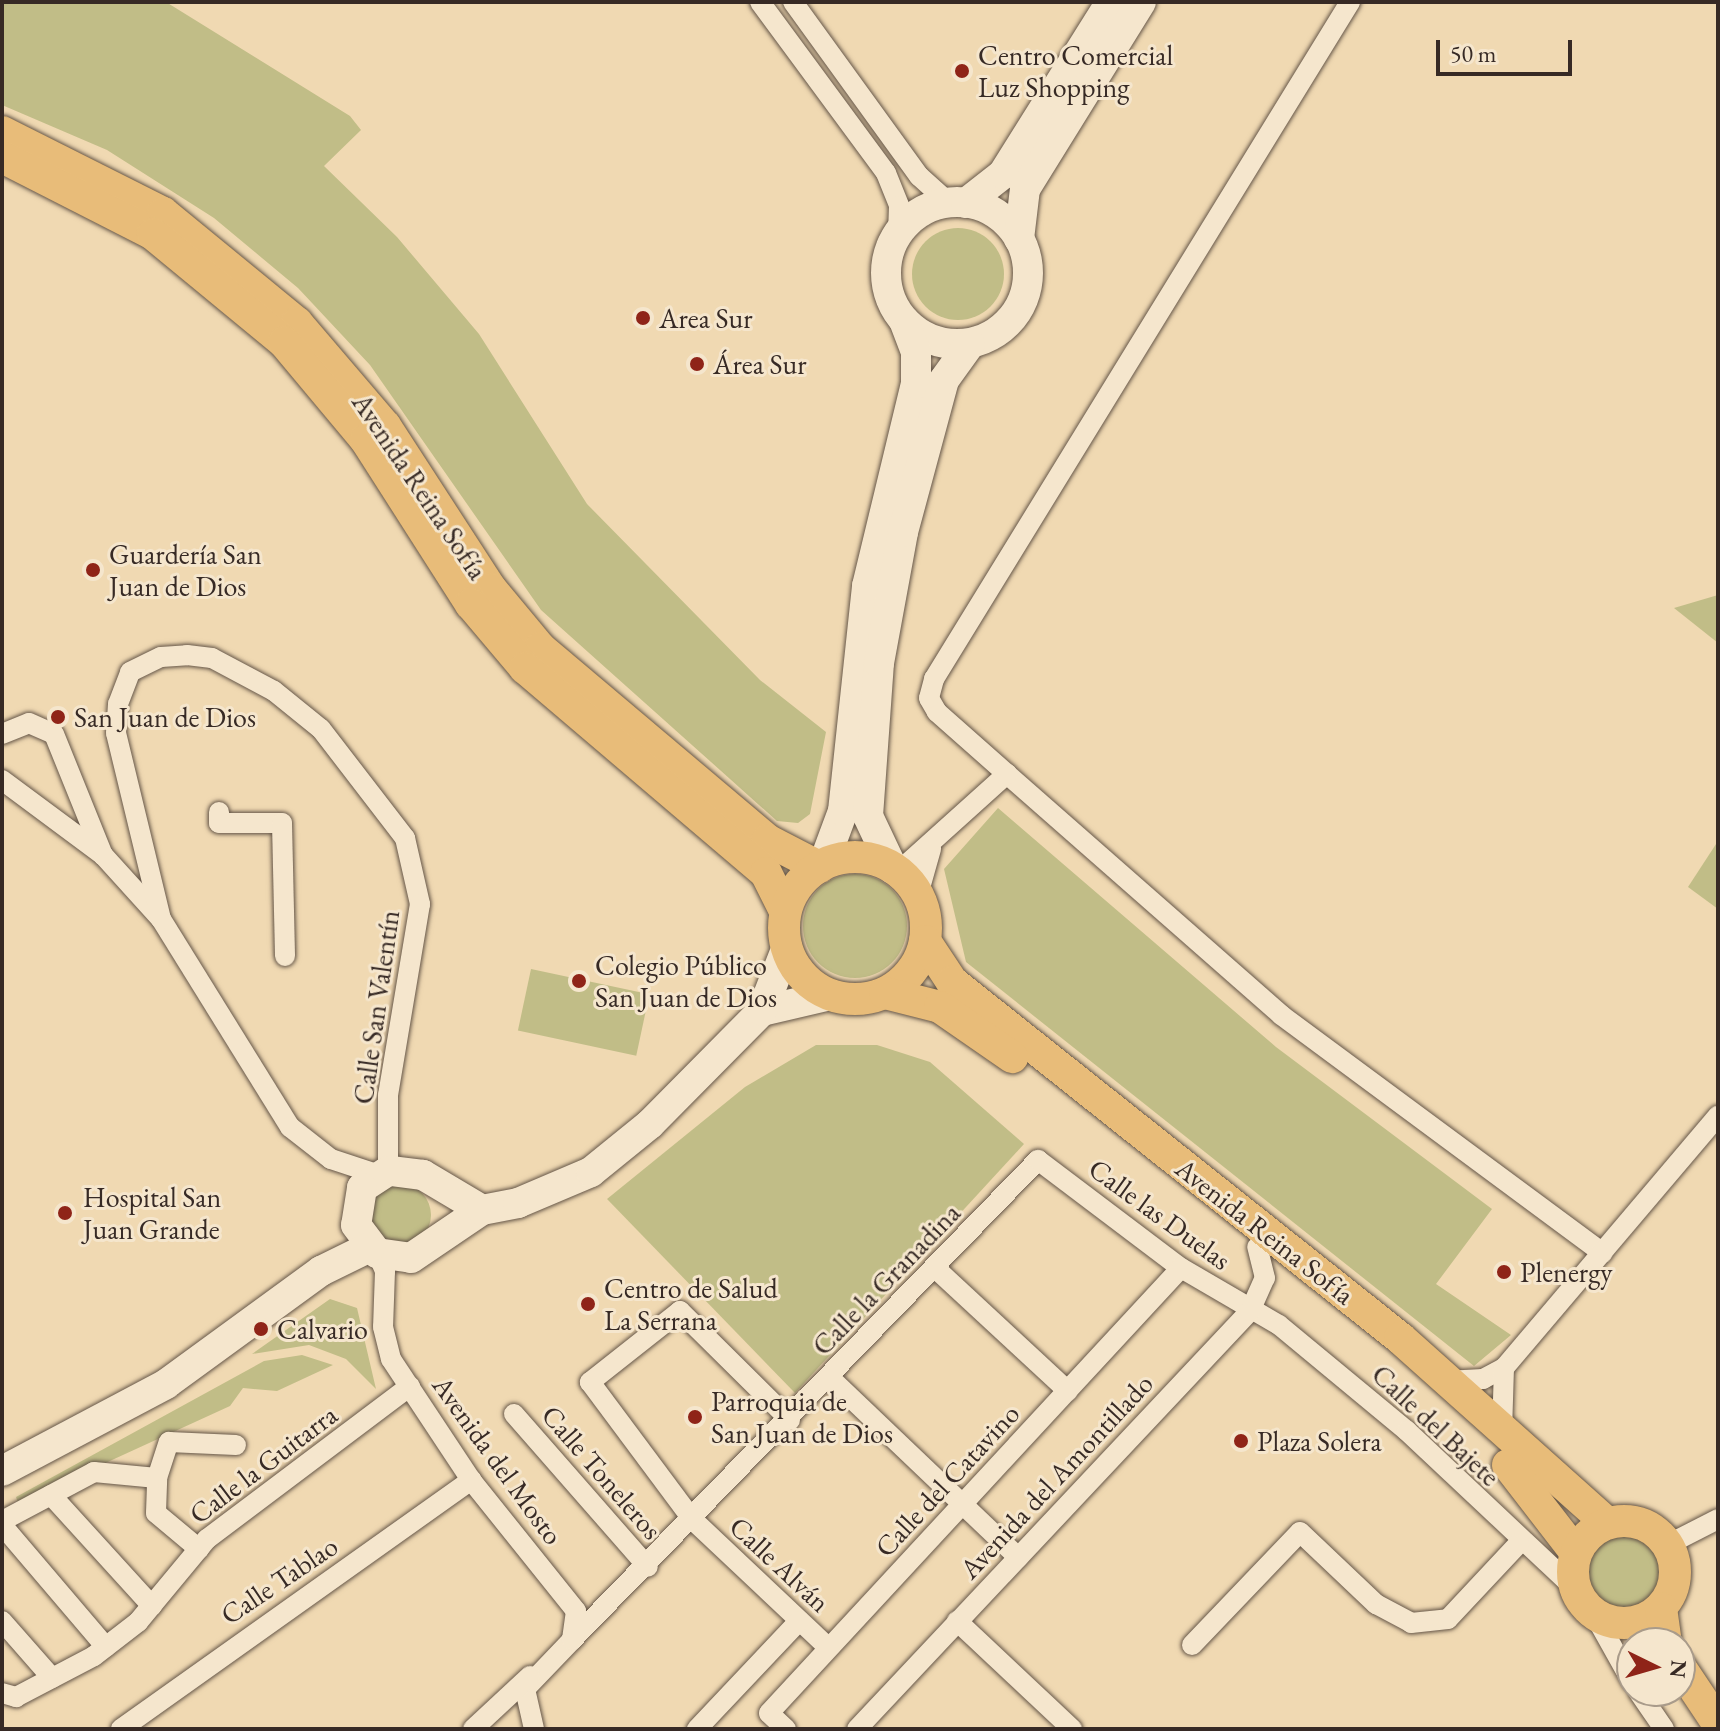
<!DOCTYPE html>
<meta charset="utf-8">
<style>
body{margin:0}
#map{position:relative;width:1720px;height:1731px;overflow:hidden;background:#f0d9b2;font-family:"EB Garamond",serif}
div>[style]{position:absolute}
.green>*{inset:0;background:#c1bd87;transform-origin:0 0}
.round{border-radius:50%}
.roads{filter:drop-shadow(0 0 2px #655648) drop-shadow(0 0 2px #655648)}
.street>*{height:20px;margin:-10px;padding:0 10px;transform-origin:10px;border-radius:10px;background:#f5e6cd}
.secondary>*{height:30px;margin:-15px;padding:0 15px;transform-origin:15px;border-radius:15px;background:#f5e6cd}
.secondary>.ring{margin:-15px;padding:0;box-sizing:content-box;background:none;border:30px solid #f5e6cd;border-radius:50%}
.primary>*{height:32px;margin:-16px;padding:0 16px;transform-origin:16px;border-radius:16px;background:#e8bc79}
.primary>.ring{margin:-16px;padding:0;box-sizing:content-box;background:none;border:32px solid #e8bc79;border-radius:50%}
.dots>*{width:22px;height:22px;translate:-50% -50%;box-sizing:border-box;border:4px solid #f5e6cd;border-radius:50%}
span{translate:-50% -50%;white-space:nowrap;text-align:center;line-height:1.15;-webkit-text-stroke:6px #f5e6cd;paint-order:stroke}
.poi-label{font-size:28px;color:#372a25}
.left{translate:0 -50%;text-align:left}
.street-label{font-size:28px;color:#372a25}
.frame{position:absolute;inset:0;border:4px solid #372a25;pointer-events:none}
.north{position:absolute;left:1616px;top:1627px;width:80px;height:80px;box-sizing:border-box;background:#f5e6cd;border:2px solid #a99b8a;border-radius:50%;rotate:95deg;font-size:22px;font-weight:700;line-height:32px;text-align:center;color:#372a25}
.north::after{content:'';display:block;margin:auto;width:28px;height:36px;background:#8f2418;clip-path:polygon(50% 0,100% 100%,50% 72%,0 100%)}
.scale{position:absolute;left:1436px;top:40px;width:136px;height:36px;box-sizing:border-box;border:4px solid #372a25;border-top:0;padding-left:10px;font-size:24px;line-height:28px;white-space:nowrap;color:#372a25;-webkit-text-stroke:6px #f5e6cd;paint-order:stroke}
</style>
<div id="map">
<div class="green">
<i style="clip-path:polygon(2px 2px,166px 2px,350px 116px,361px 130px,324px 166px,397px 237px,479px 334px,587px 504px,760px 680px,826px 732px,810px 814px,798px 823px,777px 821px,541px 610px,370px 365px,298px 288px,214px 218px,107px 150px,2px 105px)"></i>
<i class="round" style="left:912px;top:228px;width:92px;height:92px"></i>
<i style="clip-path:polygon(1718px 595px,1718px 643px,1674px 608px)"></i>
<i style="clip-path:polygon(998px 808px,1276px 1047px,1492px 1209px,1436px 1284px,1511px 1335px,1474px 1366px,966px 962px,944px 869px)"></i>
<i style="clip-path:polygon(1718px 841px,1718px 909px,1688px 887px)"></i>
<i class="round" style="left:803px;top:874px;width:104px;height:104px"></i>
<i style="left:531px;top:969px;width:121px;height:63px;rotate:12deg"></i>
<i style="clip-path:polygon(816px 1045px,877px 1045px,930px 1062px,1024px 1144px,795px 1393px,607px 1199px,745px 1087px)"></i>
<i class="round" style="left:369px;top:1184px;width:62px;height:62px"></i>
<i style="clip-path:polygon(330px 1299px,357px 1308px,376px 1389px,346px 1359px,309px 1345px,252px 1354px)"></i>
<i style="clip-path:polygon(302px 1355px,333px 1365px,277px 1391px,243px 1388px,230px 1406px,18px 1503px,16px 1497px,264px 1361px)"></i>
<i class="round" style="left:1587px;top:1533px;width:78px;height:78px"></i>
</div>
<div class="roads">
<div class="street">
<i style="left:760px;top:2px;width:212px;rotate:53.6deg"></i>
<i style="left:886px;top:173px;width:35px;rotate:68deg"></i>
<i style="left:899px;top:206px;width:28px;rotate:92deg"></i>
<i style="left:793px;top:2px;width:215px;rotate:54.1deg"></i>
<i style="left:919px;top:176px;width:40px;rotate:42deg"></i>
<i style="left:2px;top:734px;width:29px;rotate:-22deg"></i>
<i style="left:29px;top:723px;width:27px;rotate:24deg"></i>
<i style="left:54px;top:734px;width:131px;rotate:68deg"></i>
<i style="left:1007px;top:774px;width:365px;rotate:41.3deg"></i>
<i style="left:1281px;top:1015px;width:400px;rotate:36.5deg"></i>
<i style="left:2px;top:780px;width:126px;rotate:36.6deg"></i>
<i style="left:103px;top:855px;width:86px;rotate:47.8deg"></i>
<i style="left:161px;top:919px;width:245px;rotate:58.2deg"></i>
<i style="left:290px;top:1127px;width:52px;rotate:38deg"></i>
<i style="left:331px;top:1159px;width:51px;rotate:18.4deg"></i>
<i style="left:219px;top:812px;width:11px;rotate:90deg"></i>
<i style="left:219px;top:823px;width:63px"></i>
<i style="left:282px;top:823px;width:133px;rotate:88.7deg"></i>
<i style="left:898px;top:872px;width:147px;rotate:-42deg"></i>
<i style="left:1007px;top:774px;width:94px;rotate:-138.5deg"></i>
<i style="left:937px;top:712px;width:16px;rotate:-120deg"></i>
<i style="left:929px;top:698px;width:20px;rotate:-75deg"></i>
<i style="left:934px;top:679px;width:795px;rotate:-58.43deg"></i>
<i style="left:918px;top:895px;width:48px;rotate:-74.2deg"></i>
<i style="left:161px;top:919px;width:191px;rotate:-103.6deg"></i>
<i style="left:116px;top:733px;width:29px;rotate:-86deg"></i>
<i style="left:118px;top:704px;width:34px;rotate:-69deg"></i>
<i style="left:130px;top:672px;width:34px;rotate:-26deg"></i>
<i style="left:161px;top:657px;width:26px;rotate:-4deg"></i>
<i style="left:187px;top:655px;width:25px;rotate:7deg"></i>
<i style="left:212px;top:658px;width:70px;rotate:28deg"></i>
<i style="left:274px;top:691px;width:60px;rotate:39deg"></i>
<i style="left:321px;top:729px;width:138px;rotate:52.4deg"></i>
<i style="left:405px;top:838px;width:68px;rotate:77.2deg"></i>
<i style="left:420px;top:904px;width:194px;rotate:99.5deg"></i>
<i style="left:388px;top:1095px;width:76px;rotate:90deg"></i>
<i style="left:377px;top:1253px;width:20px;rotate:66deg"></i>
<i style="left:385px;top:1271px;width:56px;rotate:92deg"></i>
<i style="left:383px;top:1327px;width:33px;rotate:76deg"></i>
<i style="left:391px;top:1359px;width:145px;rotate:56.5deg"></i>
<i style="left:471px;top:1480px;width:168px;rotate:51.3deg"></i>
<i style="left:576px;top:1611px;width:29px;rotate:98deg"></i>
<i style="left:572px;top:1640px;width:68px;rotate:133.8deg"></i>
<i style="left:525px;top:1689px;width:41px;rotate:77.3deg"></i>
<i style="left:935px;top:1268px;width:181px;rotate:42.8deg"></i>
<i style="left:830px;top:1378px;width:260px;rotate:43.6deg"></i>
<i style="left:1446px;top:1381px;width:37px;rotate:-3deg"></i>
<i style="left:1483px;top:1379px;width:24px;rotate:-28deg"></i>
<i style="left:1504px;top:1368px;width:331px;rotate:-49.7deg"></i>
<i style="left:514px;top:1414px;width:203px;rotate:48.8deg"></i>
<i style="left:790px;top:1420px;width:155px;rotate:-135.3deg"></i>
<i style="left:680px;top:1311px;width:115px;rotate:141.7deg"></i>
<i style="left:590px;top:1382px;width:172px;rotate:53.3deg"></i>
<i style="left:693px;top:1520px;width:185px;rotate:43.3deg"></i>
<i style="left:1502px;top:1431px;width:63px;rotate:-88.2deg"></i>
<i style="left:51px;top:1495px;width:150px;rotate:47.7deg"></i>
<i style="left:2px;top:1521px;width:104px;rotate:-28deg"></i>
<i style="left:94px;top:1472px;width:63px;rotate:5.4deg"></i>
<i style="left:2px;top:1525px;width:160px;rotate:49.6deg"></i>
<i style="left:1667px;top:1545px;width:57px;rotate:-27deg"></i>
<i style="left:199px;top:1549px;width:56px;rotate:-140.1deg"></i>
<i style="left:156px;top:1513px;width:35px;rotate:-88deg"></i>
<i style="left:157px;top:1478px;width:38px;rotate:-72deg"></i>
<i style="left:169px;top:1442px;width:67px;rotate:2.6deg"></i>
<i style="left:1594px;top:1614px;width:78px;rotate:60.8deg"></i>
<i style="left:2px;top:1621px;width:76px;rotate:48.7deg"></i>
<i style="left:957px;top:1621px;width:158px;rotate:43.2deg"></i>
<i style="left:572px;top:1640px;width:669px;rotate:-45.85deg"></i>
<i style="left:1038px;top:1160px;width:179px;rotate:37.1deg"></i>
<i style="left:1181px;top:1268px;width:113px;rotate:30.2deg"></i>
<i style="left:1279px;top:1325px;width:166px;rotate:39.6deg"></i>
<i style="left:1407px;top:1431px;width:231px;rotate:43.2deg"></i>
<i style="left:1192px;top:1645px;width:156px;rotate:-46.3deg"></i>
<i style="left:1300px;top:1532px;width:105px;rotate:43.5deg"></i>
<i style="left:1376px;top:1604px;width:40px;rotate:28deg"></i>
<i style="left:1411px;top:1623px;width:37px;rotate:-6deg"></i>
<i style="left:1448px;top:1619px;width:104px;rotate:-46.9deg"></i>
<i style="left:1638px;top:1691px;width:46px;rotate:55.6deg"></i>
<i style="left:2px;top:1693px;width:15px;rotate:16deg"></i>
<i style="left:16px;top:1697px;width:88px;rotate:-27.7deg"></i>
<i style="left:94px;top:1656px;width:56px;rotate:-37.7deg"></i>
<i style="left:138px;top:1622px;width:108px;rotate:-50.3deg"></i>
<i style="left:207px;top:1539px;width:254px;rotate:-37deg"></i>
<i style="left:121px;top:1729px;width:430px;rotate:-35.4deg"></i>
<i style="left:473px;top:1729px;width:78px;rotate:-42.9deg"></i>
<i style="left:697px;top:1729px;width:149px;rotate:-46.6deg"></i>
<i style="left:786px;top:1729px;width:23px;rotate:-137deg"></i>
<i style="left:769px;top:1713px;width:606px;rotate:-47.21deg"></i>
<i style="left:857px;top:1729px;width:574px;rotate:-46.77deg"></i>
<i style="left:1250px;top:1311px;width:36px;rotate:-66deg"></i>
<i style="left:1265px;top:1278px;width:32px;rotate:-104deg"></i>
</div>
<div class="secondary">
<i class="ring" style="left:886px;top:202px;width:112px;height:112px"></i>
<i style="left:966px;top:203px;width:47px;rotate:-38.1deg"></i>
<i style="left:1003px;top:174px;width:203px;rotate:-57.9deg"></i>
<i style="left:1019px;top:239px;width:50px;rotate:-83.2deg"></i>
<i style="left:1025px;top:189px;width:220px;rotate:-58.2deg"></i>
<i style="left:823px;top:865px;width:58px;rotate:-69.7deg"></i>
<i style="left:843px;top:811px;width:226px;rotate:-83.9deg"></i>
<i style="left:867px;top:586px;width:208px;rotate:-76.4deg"></i>
<i style="left:916px;top:384px;width:32px;rotate:-90deg"></i>
<i style="left:916px;top:352px;width:33px;rotate:-111deg"></i>
<i style="left:893px;top:869px;width:59px;rotate:-115.3deg"></i>
<i style="left:868px;top:816px;width:153px;rotate:-85.9deg"></i>
<i style="left:879px;top:663px;width:133px;rotate:-79.6deg"></i>
<i style="left:903px;top:532px;width:157px;rotate:-74.9deg"></i>
<i style="left:944px;top:380px;width:44px;rotate:-54.2deg"></i>
<i style="left:762px;top:1011px;width:70px;rotate:-13.2deg"></i>
<i style="left:482px;top:1210px;width:69px;rotate:-149.3deg"></i>
<i style="left:423px;top:1175px;width:35px;rotate:-173deg"></i>
<i style="left:388px;top:1171px;width:31px;rotate:147deg"></i>
<i style="left:362px;top:1188px;width:37px;rotate:99deg"></i>
<i style="left:356px;top:1225px;width:35px;rotate:53deg"></i>
<i style="left:377px;top:1253px;width:34px;rotate:8deg"></i>
<i style="left:411px;top:1258px;width:86px;rotate:-34.1deg"></i>
<i style="left:482px;top:1210px;width:37px;rotate:-11deg"></i>
<i style="left:518px;top:1203px;width:79px;rotate:-23deg"></i>
<i style="left:591px;top:1172px;width:76px;rotate:-39.1deg"></i>
<i style="left:650px;top:1124px;width:159px;rotate:-45.3deg"></i>
<i style="left:762px;top:1011px;width:69px;rotate:-68.7deg"></i>
<i style="left:2px;top:1471px;width:186px;rotate:-27.9deg"></i>
<i style="left:166px;top:1384px;width:192px;rotate:-36.1deg"></i>
<i style="left:321px;top:1271px;width:55px;rotate:-26.1deg"></i>
</div>
<div class="primary">
<i style="left:2px;top:132px;width:180px;rotate:26.7deg"></i>
<i style="left:163px;top:213px;width:173px;rotate:39.4deg"></i>
<i style="left:297px;top:323px;width:135px;rotate:49.5deg"></i>
<i style="left:385px;top:426px;width:194px;rotate:57deg"></i>
<i style="left:491px;top:589px;width:77px;rotate:50.3deg"></i>
<i style="left:540px;top:648px;width:297px;rotate:40.2deg"></i>
<i style="left:767px;top:840px;width:59px;rotate:27.4deg"></i>
<i style="left:2px;top:157px;width:169px;rotate:27deg"></i>
<i style="left:153px;top:234px;width:170px;rotate:39.5deg"></i>
<i style="left:284px;top:342px;width:128px;rotate:50.1deg"></i>
<i style="left:366px;top:440px;width:195px;rotate:57.4deg"></i>
<i style="left:471px;top:604px;width:84px;rotate:49.8deg"></i>
<i style="left:525px;top:668px;width:316px;rotate:40.4deg"></i>
<i style="left:766px;top:873px;width:42px;rotate:63.4deg"></i>
<i class="ring" style="left:784px;top:857px;width:110px;height:110px"></i>
<i style="left:925px;top:941px;width:49px;rotate:56.6deg"></i>
<i style="left:952px;top:982px;width:572px;rotate:38.47deg"></i>
<i style="left:1400px;top:1338px;width:278px;rotate:41.8deg"></i>
<i style="left:885px;top:993px;width:57px;rotate:14.3deg"></i>
<i style="left:940px;top:1007px;width:88px;rotate:34.8deg"></i>
<i style="left:1508px;top:1465px;width:111px;rotate:52.3deg"></i>
<i class="ring" style="left:1573px;top:1521px;width:70px;height:70px"></i>
<i style="left:1661px;top:1608px;width:35px;rotate:82deg"></i>
<i style="left:1680px;top:1667px;width:69px;rotate:56.3deg"></i>
</div>
</div>
<div class="dots">
<i style="left:962px;top:71px;background:#8f2418"></i>
<i style="left:643px;top:318px;background:#8f2418"></i>
<i style="left:697px;top:364px;background:#8f2418"></i>
<i style="left:93px;top:570px;background:#8f2418"></i>
<i style="left:58px;top:717px;background:#8f2418"></i>
<i style="left:579px;top:981px;background:#8f2418"></i>
<i style="left:65px;top:1213px;background:#8f2418"></i>
<i style="left:1504px;top:1272px;background:#8f2418"></i>
<i style="left:588px;top:1304px;background:#8f2418"></i>
<i style="left:261px;top:1329px;background:#8f2418"></i>
<i style="left:695px;top:1417px;background:#8f2418"></i>
<i style="left:1241px;top:1441px;background:#8f2418"></i>
</div>
<div class="poi-label">
<span class="left" style="left:978px;top:71px">Centro Comercial<br>Luz Shopping</span>
<span class="left" style="left:659px;top:318px">Area Sur</span>
<span class="left" style="left:713px;top:364px">Área Sur</span>
<span class="left" style="left:109px;top:570px">Guardería San<br>Juan de Dios</span>
<span class="left" style="left:74px;top:717px">San Juan de Dios</span>
<span class="left" style="left:595px;top:981px">Colegio Público<br>San Juan de Dios</span>
<span class="left" style="left:83px;top:1213px">Hospital San<br>Juan Grande</span>
<span class="left" style="left:1520px;top:1272px">Plenergy</span>
<span class="left" style="left:604px;top:1304px">Centro de Salud<br>La Serrana</span>
<span class="left" style="left:277px;top:1329px">Calvario</span>
<span class="left" style="left:711px;top:1417px">Parroquia de<br>San Juan de Dios</span>
<span class="left" style="left:1257px;top:1441px">Plaza Solera</span>
</div>
<div class="street-label">
<span style="left:420px;top:486px;rotate:56deg">Avenida Reina Sofía</span>
<span style="left:376px;top:1007px;rotate:-82deg">Calle San Valentín</span>
<span style="left:1160px;top:1214px;rotate:36deg">Calle las Duelas</span>
<span style="left:1265px;top:1231px;rotate:38deg">Avenida Reina Sofía</span>
<span style="left:886px;top:1279px;rotate:-46deg">Calle la Granadina</span>
<span style="left:1436px;top:1425px;rotate:43deg">Calle del Bajete</span>
<span style="left:498px;top:1460px;rotate:54deg">Avenida del Mosto</span>
<span style="left:263px;top:1464px;rotate:-37deg">Calle la Guitarra</span>
<span style="left:602px;top:1472px;rotate:49deg">Calle Toneleros</span>
<span style="left:1056px;top:1476px;rotate:-47deg">Avenida del Amontillado</span>
<span style="left:947px;top:1480px;rotate:-47deg">Calle del Catavino</span>
<span style="left:780px;top:1564px;rotate:43deg">Calle Alván</span>
<span style="left:279px;top:1580px;rotate:-34deg">Calle Tablao</span>
</div>
<div class="frame"></div>
<div class="north">N</div>
<div class="scale">50 m</div>
</div>
